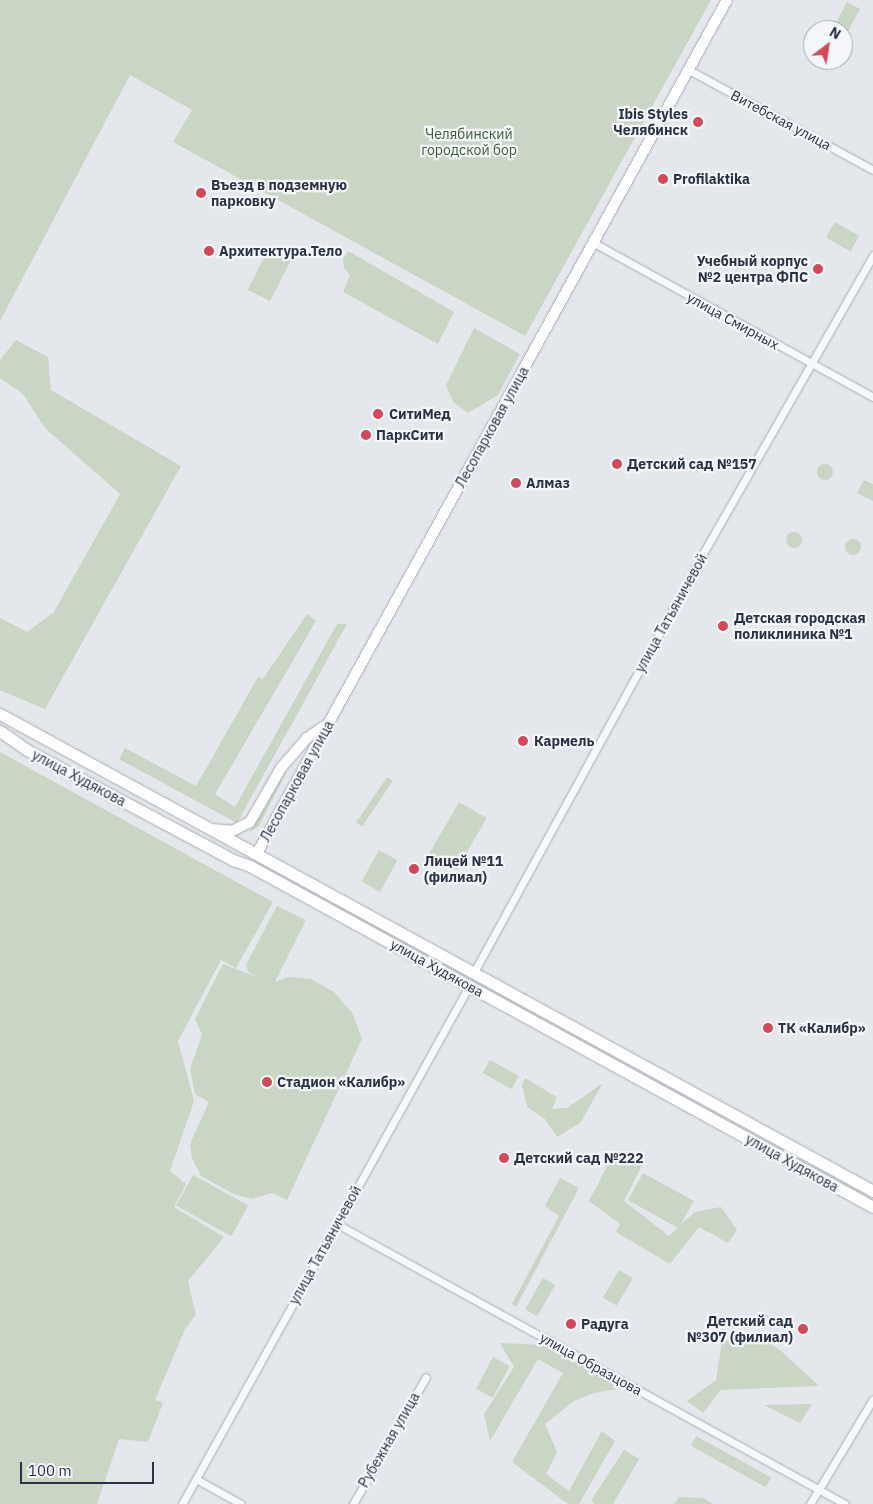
<!DOCTYPE html>
<meta charset="utf-8">
<style>
body{margin:0}
#map{position:relative;width:873px;height:1504px;overflow:hidden;background:#e4e7ec;font-family:"IBM Plex Sans",sans-serif}
div>[style]{position:absolute}
.green>*{inset:0;background:#c9d6c5;transform-origin:0 0}
.round{border-radius:50%}
.roads{filter:drop-shadow(0 0 1px #a9aeb7) drop-shadow(0 0 1px #a9aeb7)}
.minor>*{height:7px;margin:-3.5px;padding:0 3.5px;transform-origin:3.5px;border-radius:3.5px;background:#f7f8fa}
.secondary>*{height:10px;margin:-5px;padding:0 5px;transform-origin:5px;border-radius:5px;background:#fff}
.primary>*{height:11px;margin:-5.5px;padding:0 5.5px;transform-origin:5.5px;border-radius:5.5px;background:#fff}
.dots>*{width:14px;height:14px;translate:-50% -50%;box-sizing:border-box;border:2px solid #f4f6f9;border-radius:50%}
span{translate:-50% -50%;white-space:nowrap;text-align:center;line-height:1.15;-webkit-text-stroke:4.5px #f4f6f9;paint-order:stroke}
.poi-label{font-size:14px;color:#2b3445;font-weight:700}
.right{translate:-100% -50%;text-align:right}
.left{translate:0 -50%;text-align:left}
.street-label{font-size:14px;color:#2b3445}
.park-label{font-size:14px;color:#3f6138}
.north{position:absolute;left:803px;top:20px;width:50px;height:50px;box-sizing:border-box;background:#f4f6f9;border:1px solid #a4a8b1;border-radius:50%;rotate:31deg;font-size:14px;font-weight:700;line-height:20px;text-align:center;color:#2b3445}
.north::after{content:'';display:block;margin:auto;width:18px;height:22px;background:#d1495b;clip-path:polygon(50% 0,100% 100%,50% 72%,0 100%)}
.scale{position:absolute;left:20px;top:1462px;width:134px;height:22px;box-sizing:border-box;border:2px solid #2b3445;border-top:0;padding-left:6px;font-size:15px;line-height:18px;white-space:nowrap;color:#2b3445;-webkit-text-stroke:4px #f4f6f9;paint-order:stroke}
</style>
<div id="map">
<div class="green">
<i style="clip-path:polygon(0 0,711px 0,525px 336px,173px 142px,192px 110px,130px 75px,0 321px)"></i>
<i style="clip-path:polygon(847px 2px,860px 9px,846px 35px,843px 30px,833px 28px)"></i>
<i style="left:835px;top:222px;width:28px;height:18px;rotate:30deg"></i>
<i style="left:269px;top:248px;width:25px;height:47px;rotate:27deg"></i>
<i style="clip-path:polygon(348px 251px,454px 312px,438px 344px,343px 292px,350px 275px,344px 268px,343px 259px)"></i>
<i style="clip-path:polygon(474px 328px,520px 354px,498px 395px,468px 413px,453px 402px,446px 385px)"></i>
<i style="clip-path:polygon(16px 340px,48px 357px,51px 390px,181px 466px,45px 709px,0 690px,0 618px,27px 632px,54px 612px,120px 494px,45px 428px,23px 394px,0 378px,0 360px)"></i>
<i class="round" style="left:817px;top:464px;width:16px;height:16px"></i>
<i style="clip-path:polygon(864px 480px,873px 484px,873px 501px,857px 493px)"></i>
<i class="round" style="left:786px;top:532px;width:16px;height:16px"></i>
<i class="round" style="left:845px;top:539px;width:16px;height:16px"></i>
<i style="clip-path:polygon(307px 614px,316px 621px,215px 794px,235px 807px,337px 624px,347px 624px,237px 823px,119px 759px,125px 748px,196px 786px,258px 677px,263px 679px)"></i>
<i style="clip-path:polygon(0 752px,273px 902px,236px 968px,221px 960px,178px 1041px,194px 1101px,170px 1171px,186px 1184px,174px 1207px,224px 1237px,188px 1281px,196px 1315px,185px 1329px,155px 1400px,163px 1403px,148px 1442px,119px 1439px,97px 1504px,0 1504px)"></i>
<i style="clip-path:polygon(287px 771px,259px 826px,249px 833px,285px 772px)"></i>
<i style="left:387px;top:777px;width:7px;height:55px;rotate:34deg"></i>
<i style="left:459px;top:802px;width:32px;height:60px;rotate:30deg"></i>
<i style="left:379px;top:850px;width:21px;height:36px;rotate:29deg"></i>
<i style="clip-path:polygon(277px 906px,306px 920px,275px 982px,289px 977px,311px 979px,334px 992px,353px 1014px,362px 1039px,287px 1200px,272px 1193px,251px 1199px,234px 1194px,201px 1176px,192px 1158px,190px 1144px,209px 1102px,195px 1094px,190px 1069px,202px 1034px,195px 1019px,223px 964px,259px 978px,248px 972px,246px 965px)"></i>
<i style="left:490px;top:1060px;width:33px;height:15px;rotate:29deg"></i>
<i style="clip-path:polygon(525px 1078px,557px 1097px,552px 1109px,567px 1108px,603px 1083px,580px 1123px,557px 1137px,545px 1119px,527px 1107px,522px 1085px)"></i>
<i style="clip-path:polygon(615px 1151px,643px 1163px,624px 1201px,669px 1236px,678px 1228px,628px 1200px,643px 1173px,694px 1201px,681px 1224px,695px 1212px,721px 1207px,737px 1230px,728px 1243px,699px 1227px,670px 1264px,616px 1232px,620px 1224px,589px 1201px)"></i>
<i style="left:193px;top:1175px;width:63px;height:35px;rotate:29deg"></i>
<i style="clip-path:polygon(560px 1178px,579px 1188px,516px 1307px,512px 1304px,559px 1216px,545px 1206px)"></i>
<i style="left:619px;top:1270px;width:16px;height:32px;rotate:30deg"></i>
<i style="left:543px;top:1278px;width:14px;height:36px;rotate:30deg"></i>
<i style="clip-path:polygon(754px 1333px,780px 1350px,819px 1386px,721px 1390px,703px 1413px,687px 1401px,716px 1380px,722px 1342px)"></i>
<i style="clip-path:polygon(500px 1343px,543px 1345px,624px 1388px,594px 1393px,574px 1401px,545px 1424px,557px 1452px,546px 1474px,569px 1491px,602px 1431px,615px 1441px,579px 1504px,568px 1504px,512px 1462px,563px 1373px,538px 1359px,490px 1441px,484px 1414px,514px 1367px)"></i>
<i style="left:493px;top:1357px;width:19px;height:36px;rotate:28deg"></i>
<i style="clip-path:polygon(812px 1404px,800px 1423px,764px 1405px)"></i>
<i style="left:696px;top:1436px;width:86px;height:11px;rotate:29deg"></i>
<i style="clip-path:polygon(624px 1450px,639px 1459px,613px 1504px,593px 1504px,592px 1499px)"></i>
<i style="clip-path:polygon(679px 1497px,704px 1498px,712px 1504px,674px 1504px)"></i>
</div>
<div class="roads">
<div class="minor">
<i style="left:689px;top:70px;width:209px;rotate:28.5deg"></i>
<i style="left:594px;top:243px;width:319px;rotate:28.9deg"></i>
<i style="left:474px;top:972px;width:473px;rotate:-61.3deg"></i>
<i style="left:701px;top:557px;width:348px;rotate:-60.3deg"></i>
<i style="left:337px;top:1224px;width:580px;rotate:28.86deg"></i>
<i style="left:196px;top:1479px;width:51px;rotate:29.1deg"></i>
<i style="left:182px;top:1504px;width:592px;rotate:-61.01deg"></i>
<i style="left:353px;top:1504px;width:146px;rotate:-60.1deg"></i>
<i style="left:810px;top:1504px;width:122px;rotate:-59deg"></i>
</div>
<div class="secondary">
<i style="left:211px;top:829px;width:21px;rotate:5deg"></i>
<i style="left:232px;top:831px;width:20px;rotate:-27deg"></i>
<i style="left:250px;top:822px;width:62px;rotate:-60.1deg"></i>
<i style="left:281px;top:768px;width:40px;rotate:-49deg"></i>
<i style="left:307px;top:738px;width:24px;rotate:-35deg"></i>
<i style="left:257px;top:853px;width:974px;rotate:-61.15deg"></i>
</div>
<div class="primary">
<i style="left:0;top:714px;width:995px;rotate:28.65deg"></i>
<i style="left:0;top:731px;width:33px;rotate:35deg"></i>
<i style="left:27px;top:750px;width:234px;rotate:28.1deg"></i>
<i style="left:233px;top:860px;width:18px;rotate:19deg"></i>
<i style="left:250px;top:866px;width:710px;rotate:28.69deg"></i>
</div>
</div>
<div class="dots">
<i style="left:698px;top:122px;background:#d1495b"></i>
<i style="left:663px;top:179px;background:#d1495b"></i>
<i style="left:201px;top:193px;background:#d1495b"></i>
<i style="left:209px;top:251px;background:#d1495b"></i>
<i style="left:818px;top:269px;background:#d1495b"></i>
<i style="left:378px;top:414px;background:#d1495b"></i>
<i style="left:366px;top:435px;background:#d1495b"></i>
<i style="left:617px;top:464px;background:#d1495b"></i>
<i style="left:516px;top:483px;background:#d1495b"></i>
<i style="left:723px;top:626px;background:#d1495b"></i>
<i style="left:523px;top:741px;background:#d1495b"></i>
<i style="left:414px;top:869px;background:#d1495b"></i>
<i style="left:768px;top:1028px;background:#d1495b"></i>
<i style="left:267px;top:1082px;background:#d1495b"></i>
<i style="left:504px;top:1158px;background:#d1495b"></i>
<i style="left:571px;top:1324px;background:#d1495b"></i>
<i style="left:803px;top:1329px;background:#d1495b"></i>
</div>
<div class="poi-label">
<span class="right" style="left:688px;top:122px">Ibis Styles<br>Челябинск</span>
<span class="left" style="left:673px;top:179px">Profilaktika</span>
<span class="left" style="left:211px;top:193px">Въезд в подземную<br>парковку</span>
<span class="left" style="left:219px;top:251px">Архитектура.Тело</span>
<span class="right" style="left:808px;top:269px">Учебный корпус<br>№2 центра ФПС</span>
<span class="left" style="left:389px;top:414px">СитиМед</span>
<span class="left" style="left:376px;top:435px">ПаркСити</span>
<span class="left" style="left:627px;top:464px">Детский сад №157</span>
<span class="left" style="left:526px;top:483px">Алмаз</span>
<span class="left" style="left:734px;top:626px">Детская городская<br>поликлиника №1</span>
<span class="left" style="left:534px;top:741px">Кармель</span>
<span class="left" style="left:424px;top:869px">Лицей №11<br>(филиал)</span>
<span class="left" style="left:778px;top:1028px">ТК «Калибр»</span>
<span class="left" style="left:277px;top:1082px">Стадион «Калибр»</span>
<span class="left" style="left:514px;top:1158px">Детский сад №222</span>
<span class="right" style="left:793px;top:1329px">Детский сад<br>№307 (филиал)</span>
<span class="left" style="left:581px;top:1324px">Радуга</span>
</div>
<div class="street-label">
<span style="left:781px;top:120px;rotate:28deg">Витебская улица</span>
<span style="left:733px;top:321px;rotate:29deg">улица Смирных</span>
<span style="left:492px;top:427px;rotate:-61deg">Лесопарковая улица</span>
<span style="left:671px;top:613px;rotate:-61deg">улица Татьяничевой</span>
<span style="left:79px;top:778px;rotate:28deg">улица Худякова</span>
<span style="left:297px;top:781px;rotate:-61deg">Лесопарковая улица</span>
<span style="left:437px;top:968px;rotate:29deg">улица Худякова</span>
<span style="left:792px;top:1163px;rotate:29deg">улица Худякова</span>
<span style="left:325px;top:1245px;rotate:-61deg">улица Татьяничевой</span>
<span style="left:591px;top:1364px;rotate:29deg">улица Образцова</span>
<span style="left:389px;top:1440px;rotate:-60deg">Рубежная улица</span>
</div>
<div class="park-label">
<span style="left:469px;top:142px">Челябинский<br>городской бор</span>
</div>
<div class="north">N</div>
<div class="scale">100 m</div>
</div>
